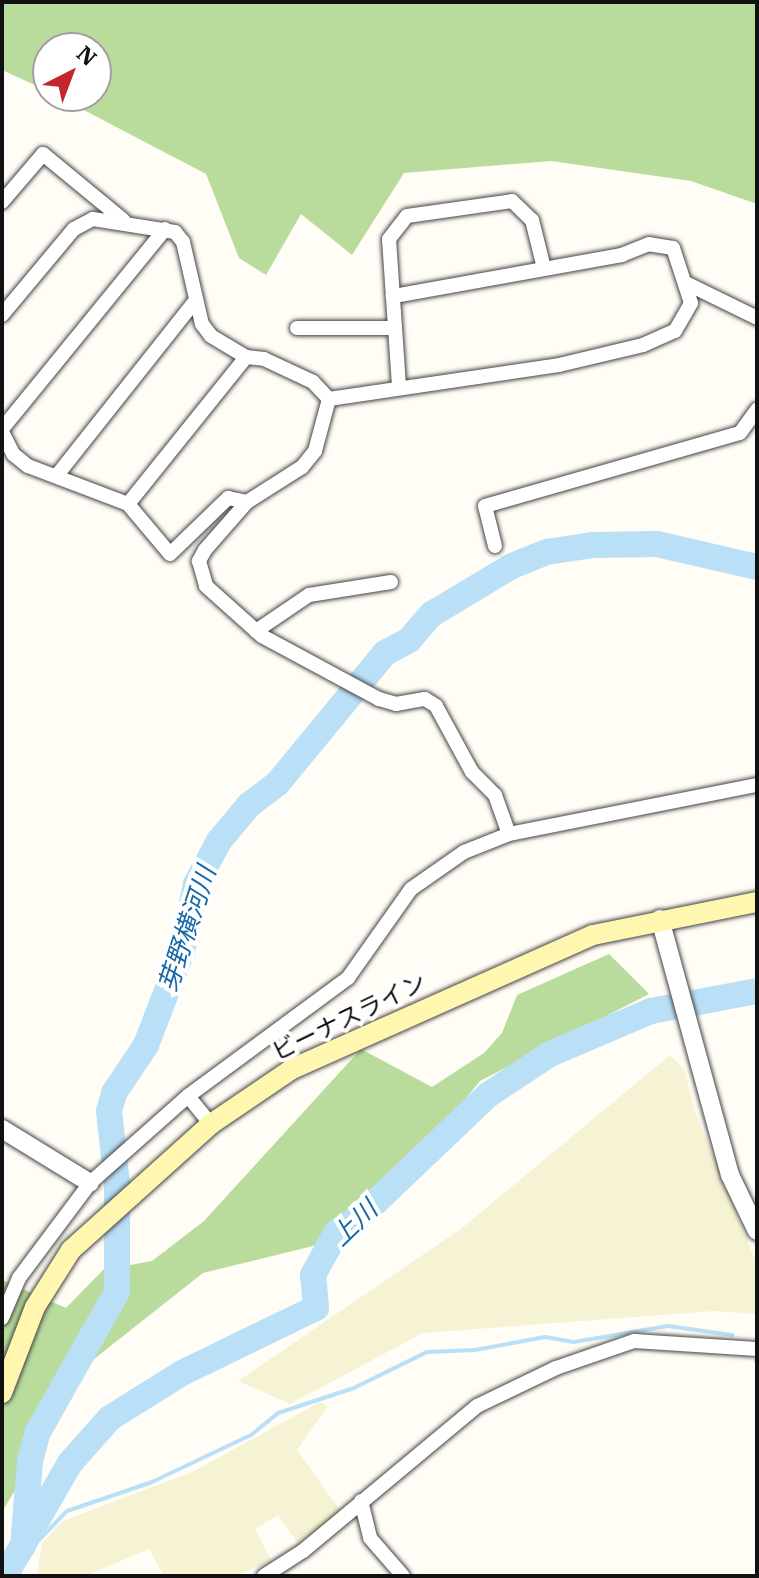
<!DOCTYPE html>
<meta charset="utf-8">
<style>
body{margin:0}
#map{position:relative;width:759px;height:1578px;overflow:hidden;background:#fffdf5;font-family:"IBM Plex Serif","Noto Sans JP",serif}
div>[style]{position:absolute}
.farmland>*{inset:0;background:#f6f3d4}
.forest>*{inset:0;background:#b9dc9c}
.stream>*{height:4px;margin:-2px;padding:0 2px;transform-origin:2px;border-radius:2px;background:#b9e0f7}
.river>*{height:26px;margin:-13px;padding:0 13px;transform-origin:13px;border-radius:13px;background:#b9e0f7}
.roads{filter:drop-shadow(0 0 2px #444) drop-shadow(0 0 2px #444)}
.minor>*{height:14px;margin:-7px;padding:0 7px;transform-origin:7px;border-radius:7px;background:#fff}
.tertiary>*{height:18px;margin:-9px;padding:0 9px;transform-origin:9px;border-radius:9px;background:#fff}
.secondary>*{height:20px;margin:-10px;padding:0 10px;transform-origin:10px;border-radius:10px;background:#fff6b0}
span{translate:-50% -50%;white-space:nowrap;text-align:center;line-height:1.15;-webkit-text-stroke:8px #fff;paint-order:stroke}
.street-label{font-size:24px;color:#111}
.water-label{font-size:26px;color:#1768a6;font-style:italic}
.frame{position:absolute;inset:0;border:4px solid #111;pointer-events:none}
.north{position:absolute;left:32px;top:32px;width:80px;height:80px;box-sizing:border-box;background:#fff;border:2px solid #a0a0a0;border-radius:50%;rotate:42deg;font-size:22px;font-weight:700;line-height:32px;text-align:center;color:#111}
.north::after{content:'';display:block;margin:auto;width:28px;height:36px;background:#c4262e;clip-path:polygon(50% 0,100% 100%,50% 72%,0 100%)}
</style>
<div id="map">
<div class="farmland">
<i style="clip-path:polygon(670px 1055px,684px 1069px,696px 1114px,757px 1265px,757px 1314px,715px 1311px,423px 1333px,290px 1404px,238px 1381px,462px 1228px)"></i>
<i style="clip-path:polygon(320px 1402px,328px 1406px,297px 1450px,342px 1513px,298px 1543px,278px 1515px,255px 1529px,271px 1560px,236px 1576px,164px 1576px,149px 1549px,86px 1576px,37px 1576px,42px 1543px,63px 1521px,194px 1471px)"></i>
</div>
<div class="forest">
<i style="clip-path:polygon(2px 2px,757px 2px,757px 204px,691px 181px,551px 161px,404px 173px,352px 255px,301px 214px,266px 275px,239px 258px,206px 174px,57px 96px,96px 96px,96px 48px,48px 48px,48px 91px,2px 70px)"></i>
<i style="clip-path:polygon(609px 954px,649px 994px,480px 1081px,405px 1174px,317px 1245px,203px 1273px,94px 1359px,2px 1512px,2px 1280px,66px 1308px,103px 1270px,152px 1261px,204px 1221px,361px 1049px,432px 1087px,484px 1053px,502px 1033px,517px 995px)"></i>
</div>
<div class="stream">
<i style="left:756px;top:1361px;width:1px"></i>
<i style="left:23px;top:1546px;width:17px;rotate:-21deg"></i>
<i style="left:39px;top:1540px;width:40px;rotate:-46deg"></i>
<i style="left:67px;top:1511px;width:90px;rotate:-18.8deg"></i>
<i style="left:152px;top:1482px;width:110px;rotate:-25.4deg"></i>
<i style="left:251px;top:1435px;width:35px;rotate:-39deg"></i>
<i style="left:278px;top:1413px;width:80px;rotate:-18.2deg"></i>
<i style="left:354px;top:1388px;width:81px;rotate:-26.3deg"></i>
<i style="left:427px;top:1352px;width:48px;rotate:-2.4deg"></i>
<i style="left:475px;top:1350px;width:71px;rotate:-10.5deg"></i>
<i style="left:545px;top:1337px;width:29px;rotate:10deg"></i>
<i style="left:574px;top:1342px;width:95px;rotate:-9.7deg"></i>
<i style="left:668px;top:1326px;width:65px;rotate:8deg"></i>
</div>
<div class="river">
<i style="left:23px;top:1546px;width:85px;rotate:-85.3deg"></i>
<i style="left:30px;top:1461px;width:30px;rotate:-75deg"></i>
<i style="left:38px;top:1432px;width:161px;rotate:-60.6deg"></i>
<i style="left:117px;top:1292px;width:108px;rotate:-90deg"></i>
<i style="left:117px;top:1184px;width:73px;rotate:-96.3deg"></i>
<i style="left:109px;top:1111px;width:19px;rotate:-74deg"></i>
<i style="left:114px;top:1093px;width:58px;rotate:-56.3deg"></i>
<i style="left:146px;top:1045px;width:101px;rotate:-69deg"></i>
<i style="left:182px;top:951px;width:68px;rotate:-78.2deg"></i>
<i style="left:196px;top:884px;width:49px;rotate:-61.9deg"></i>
<i style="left:219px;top:841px;width:47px;rotate:-50.2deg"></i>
<i style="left:249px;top:805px;width:35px;rotate:-37deg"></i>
<i style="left:277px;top:784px;width:170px;rotate:-50.5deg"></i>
<i style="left:385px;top:653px;width:27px;rotate:-28deg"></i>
<i style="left:409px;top:640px;width:35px;rotate:-49deg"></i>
<i style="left:432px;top:614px;width:93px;rotate:-31deg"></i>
<i style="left:512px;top:566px;width:38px;rotate:-22deg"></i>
<i style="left:547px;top:552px;width:47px;rotate:-8.7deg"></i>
<i style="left:593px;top:545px;width:64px;rotate:-0.9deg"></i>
<i style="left:657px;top:544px;width:103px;rotate:13deg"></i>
<i style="left:5px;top:1576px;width:130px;rotate:-60.1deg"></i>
<i style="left:70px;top:1463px;width:60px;rotate:-48.4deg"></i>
<i style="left:110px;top:1418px;width:85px;rotate:-32deg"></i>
<i style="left:182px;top:1373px;width:149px;rotate:-25.9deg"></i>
<i style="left:316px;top:1308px;width:33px;rotate:-95deg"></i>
<i style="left:313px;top:1275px;width:48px;rotate:-61.3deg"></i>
<i style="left:336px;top:1233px;width:33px;rotate:-35deg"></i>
<i style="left:363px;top:1214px;width:173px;rotate:-43.6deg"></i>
<i style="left:488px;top:1095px;width:74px;rotate:-33.5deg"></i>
<i style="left:550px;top:1054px;width:110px;rotate:-23.1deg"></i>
<i style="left:651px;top:1011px;width:108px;rotate:-10.7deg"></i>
</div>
<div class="roads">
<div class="minor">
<i style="left:2px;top:202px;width:63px;rotate:-49.5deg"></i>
<i style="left:43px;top:154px;width:104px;rotate:39.5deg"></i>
<i style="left:688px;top:284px;width:77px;rotate:26.2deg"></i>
<i style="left:2px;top:315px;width:112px;rotate:-50.1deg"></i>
<i style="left:74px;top:229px;width:21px;rotate:-28deg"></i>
<i style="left:93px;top:219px;width:83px;rotate:9deg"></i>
<i style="left:175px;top:232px;width:13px;rotate:51deg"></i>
<i style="left:183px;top:242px;width:84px;rotate:77deg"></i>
<i style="left:202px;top:324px;width:15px;rotate:53deg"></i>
<i style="left:211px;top:336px;width:41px;rotate:31deg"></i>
<i style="left:246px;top:357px;width:18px;rotate:6deg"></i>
<i style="left:264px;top:359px;width:54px;rotate:25.1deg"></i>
<i style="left:313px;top:382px;width:23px;rotate:47deg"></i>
<i style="left:329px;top:399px;width:54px;rotate:105.1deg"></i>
<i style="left:315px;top:451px;width:21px;rotate:129deg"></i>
<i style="left:302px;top:467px;width:65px;rotate:147.5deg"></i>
<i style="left:247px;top:502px;width:64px;rotate:131.2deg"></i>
<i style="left:205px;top:550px;width:13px;rotate:119deg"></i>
<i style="left:199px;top:561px;width:26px;rotate:74deg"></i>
<i style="left:206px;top:586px;width:75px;rotate:41.8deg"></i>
<i style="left:262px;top:636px;width:133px;rotate:28.3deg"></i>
<i style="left:379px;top:699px;width:18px;rotate:16deg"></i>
<i style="left:396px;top:704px;width:29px;rotate:-10deg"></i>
<i style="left:425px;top:699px;width:13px;rotate:32deg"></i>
<i style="left:436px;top:706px;width:75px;rotate:61.4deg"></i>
<i style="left:472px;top:772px;width:33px;rotate:45deg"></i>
<i style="left:495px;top:795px;width:41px;rotate:70.3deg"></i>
<i style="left:297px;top:328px;width:98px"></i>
<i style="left:399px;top:386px;width:147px;rotate:-93.9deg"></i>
<i style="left:389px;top:239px;width:29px;rotate:-52deg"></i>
<i style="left:407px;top:216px;width:106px;rotate:-8.1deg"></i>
<i style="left:512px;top:201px;width:28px;rotate:44deg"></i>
<i style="left:532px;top:220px;width:49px;rotate:76deg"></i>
<i style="left:329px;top:399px;width:232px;rotate:-8.4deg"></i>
<i style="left:559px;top:365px;width:86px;rotate:-13.4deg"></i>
<i style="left:643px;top:345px;width:35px;rotate:-24deg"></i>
<i style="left:675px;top:331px;width:32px;rotate:-60deg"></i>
<i style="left:691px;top:303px;width:58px;rotate:-108.1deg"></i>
<i style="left:673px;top:248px;width:24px;rotate:-171deg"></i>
<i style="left:649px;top:244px;width:29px;rotate:158deg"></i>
<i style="left:622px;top:255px;width:233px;rotate:169.8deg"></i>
<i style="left:2px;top:429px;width:258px;rotate:-50.8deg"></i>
<i style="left:2px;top:432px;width:25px;rotate:63deg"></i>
<i style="left:13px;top:454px;width:19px;rotate:39deg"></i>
<i style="left:28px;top:466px;width:107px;rotate:20.8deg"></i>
<i style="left:128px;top:504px;width:65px;rotate:50deg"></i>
<i style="left:170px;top:554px;width:81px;rotate:-44deg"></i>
<i style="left:228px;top:498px;width:19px;rotate:12deg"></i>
<i style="left:58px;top:474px;width:222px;rotate:-51.6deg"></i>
<i style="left:128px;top:504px;width:189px;rotate:-51.2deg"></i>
<i style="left:495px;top:546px;width:41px;rotate:-104deg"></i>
<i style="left:485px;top:506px;width:265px;rotate:-16deg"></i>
<i style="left:740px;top:433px;width:29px;rotate:-54deg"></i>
<i style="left:256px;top:631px;width:64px;rotate:-34.2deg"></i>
<i style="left:309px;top:595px;width:83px;rotate:-9deg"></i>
<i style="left:188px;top:1096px;width:36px;rotate:51deg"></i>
<i style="left:2px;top:1318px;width:43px;rotate:-67deg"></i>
<i style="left:19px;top:1278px;width:119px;rotate:-53.2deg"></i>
<i style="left:90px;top:1183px;width:131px;rotate:-41.6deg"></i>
<i style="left:188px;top:1096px;width:199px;rotate:-36.4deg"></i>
<i style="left:348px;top:978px;width:109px;rotate:-54.7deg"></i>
<i style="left:411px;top:889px;width:65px;rotate:-34.9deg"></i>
<i style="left:464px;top:852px;width:48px;rotate:-21.8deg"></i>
<i style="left:509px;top:834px;width:253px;rotate:-11.2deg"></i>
<i style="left:361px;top:1501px;width:38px;rotate:76deg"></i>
<i style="left:370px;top:1538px;width:50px;rotate:49deg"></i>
<i style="left:264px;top:1576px;width:46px;rotate:-32.7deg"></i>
<i style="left:303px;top:1551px;width:226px;rotate:-39.8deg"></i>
<i style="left:477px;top:1406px;width:88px;rotate:-25.7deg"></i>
<i style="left:556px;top:1368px;width:83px;rotate:-19.1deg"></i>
<i style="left:634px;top:1341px;width:123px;rotate:3.7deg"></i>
</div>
<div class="tertiary">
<i style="left:660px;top:919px;width:265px;rotate:74.7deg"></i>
<i style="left:730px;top:1175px;width:62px;rotate:64.3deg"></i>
<i style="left:2px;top:1129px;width:103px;rotate:31.5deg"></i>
</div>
<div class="secondary">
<i style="left:2px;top:1393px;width:92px;rotate:-69deg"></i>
<i style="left:35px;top:1307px;width:67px;rotate:-57.7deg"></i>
<i style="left:71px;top:1250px;width:188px;rotate:-42deg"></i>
<i style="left:211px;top:1124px;width:98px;rotate:-34.2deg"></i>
<i style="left:292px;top:1069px;width:329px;rotate:-24deg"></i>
<i style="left:593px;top:935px;width:167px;rotate:-11.4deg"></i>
</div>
</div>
<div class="street-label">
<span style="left:349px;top:1017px;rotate:-26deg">ビーナスライン</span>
</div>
<div class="water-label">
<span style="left:187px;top:929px;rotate:-72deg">芽野横河川</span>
<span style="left:354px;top:1223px;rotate:-44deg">上川</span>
</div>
<div class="frame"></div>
<div class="north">N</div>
</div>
